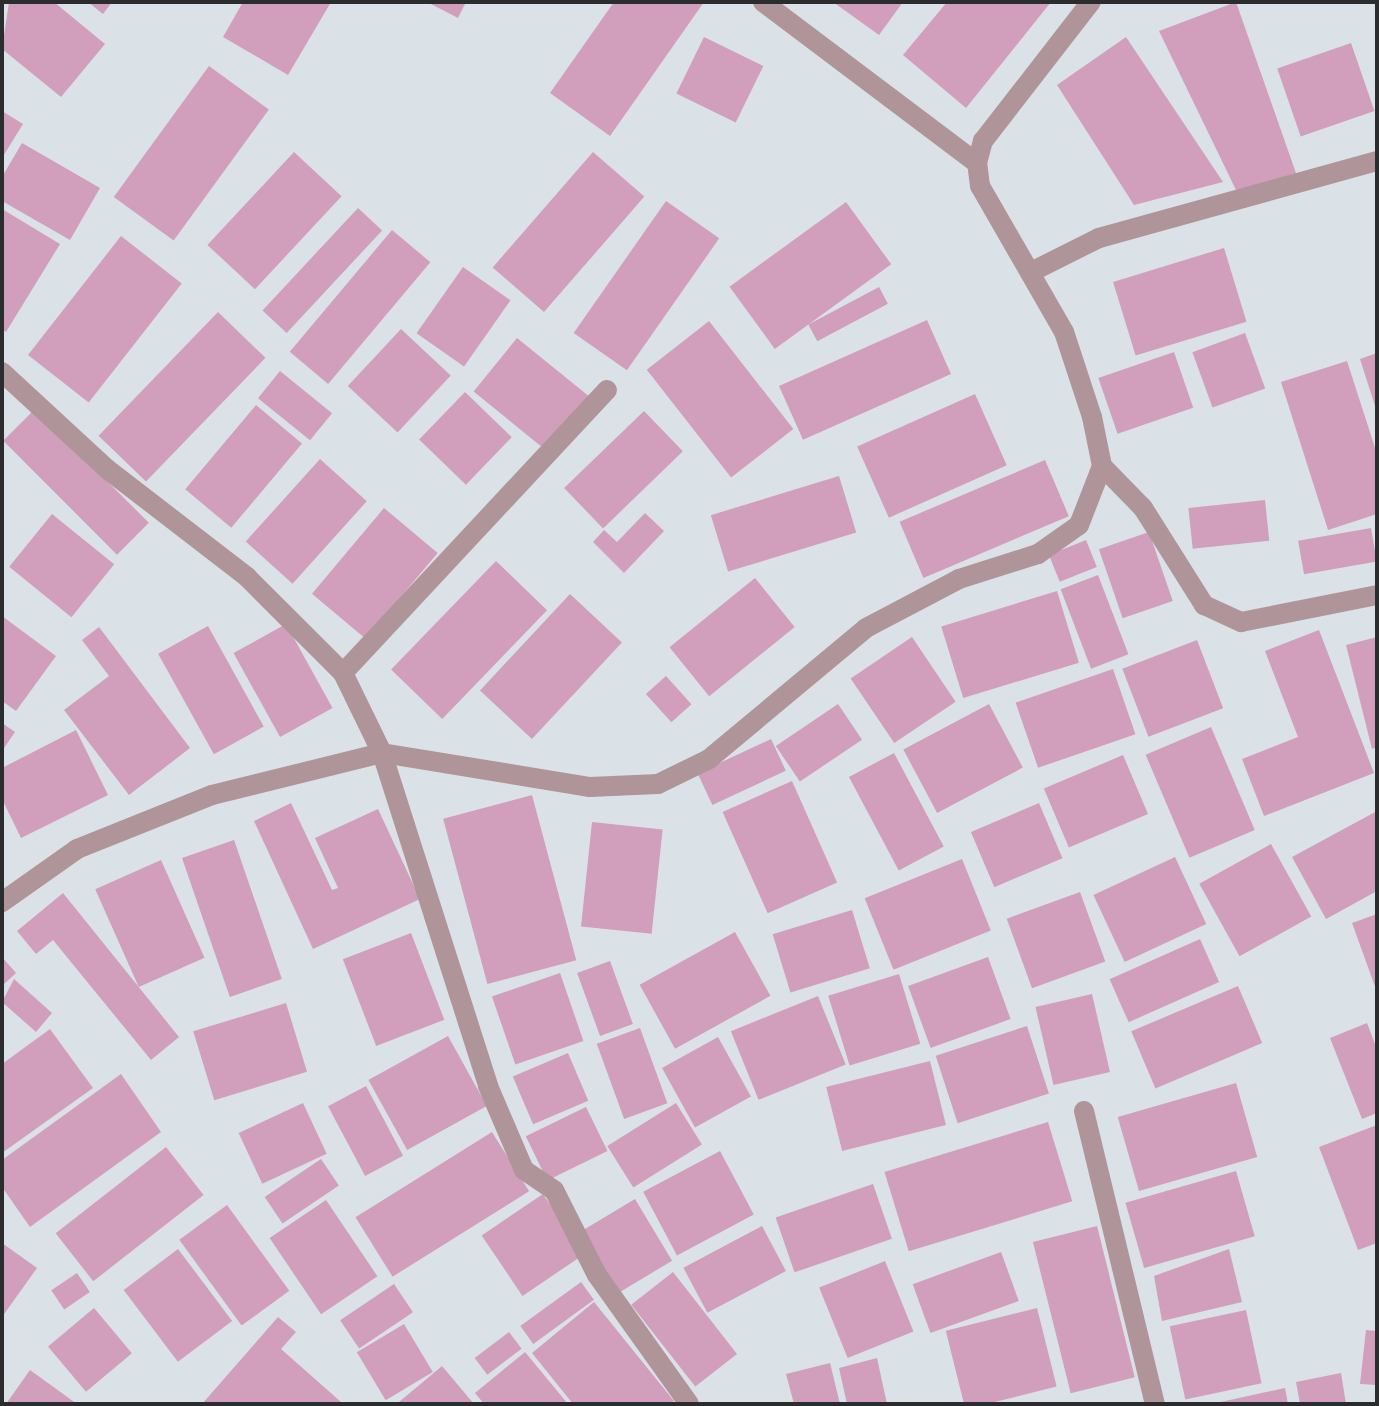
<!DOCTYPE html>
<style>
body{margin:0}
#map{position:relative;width:1379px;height:1406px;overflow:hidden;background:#dbe2e7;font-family:"Noto Sans",sans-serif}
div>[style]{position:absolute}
.building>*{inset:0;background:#d19ebb;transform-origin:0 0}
.minor>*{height:20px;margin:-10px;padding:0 10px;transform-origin:10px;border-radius:10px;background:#af9599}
span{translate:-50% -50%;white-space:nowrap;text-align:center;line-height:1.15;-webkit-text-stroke:8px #e8eff4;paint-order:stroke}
.frame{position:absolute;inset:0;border:4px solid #2a2c2e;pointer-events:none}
</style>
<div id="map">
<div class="building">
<i style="clip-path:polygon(9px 2px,54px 2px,105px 44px,61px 97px,2px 49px)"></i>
<i style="clip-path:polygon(88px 2px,112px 2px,103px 14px)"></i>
<i style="clip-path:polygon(243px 2px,331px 2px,288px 75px,223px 37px)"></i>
<i style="clip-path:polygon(427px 2px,466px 2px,458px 18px)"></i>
<i style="clip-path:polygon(614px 2px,704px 2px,610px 136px,550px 93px)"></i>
<i style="clip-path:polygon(833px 2px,903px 2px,879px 35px)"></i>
<i style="clip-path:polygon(947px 2px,1051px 2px,966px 108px,903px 55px)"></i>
<i style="clip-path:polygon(1236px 2px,1297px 176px,1236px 190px,1159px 31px)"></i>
<i style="left:704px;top:37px;width:66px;height:63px;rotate:26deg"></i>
<i style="clip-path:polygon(1126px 37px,1223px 182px,1134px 205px,1057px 85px)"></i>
<i style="left:1351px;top:43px;width:72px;height:78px;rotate:71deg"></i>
<i style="left:209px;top:66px;width:74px;height:162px;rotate:36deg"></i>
<i style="clip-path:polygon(2px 111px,23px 124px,2px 158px)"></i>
<i style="clip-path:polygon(22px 143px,100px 188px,70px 240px,2px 201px,2px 177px)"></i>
<i style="left:294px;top:152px;width:65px;height:127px;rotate:43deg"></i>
<i style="left:593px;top:152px;width:68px;height:153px;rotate:41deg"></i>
<i style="left:666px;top:201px;width:65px;height:161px;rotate:35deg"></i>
<i style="left:846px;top:202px;width:77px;height:144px;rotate:54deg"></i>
<i style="left:358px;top:208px;width:33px;height:140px;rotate:43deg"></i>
<i style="clip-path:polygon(2px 209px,60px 244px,6px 332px,2px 329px)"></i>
<i style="left:392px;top:230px;width:50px;height:159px;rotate:40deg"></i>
<i style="left:121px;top:236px;width:77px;height:151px;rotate:38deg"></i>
<i style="left:1224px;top:248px;width:77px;height:116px;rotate:73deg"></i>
<i style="left:463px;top:267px;width:58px;height:81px;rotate:35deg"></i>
<i style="left:879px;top:287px;width:19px;height:80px;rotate:62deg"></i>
<i style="left:218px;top:312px;width:66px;height:172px;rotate:44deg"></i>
<i style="left:927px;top:320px;width:59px;height:162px;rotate:66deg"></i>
<i style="left:709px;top:321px;width:137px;height:79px;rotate:52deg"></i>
<i style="left:401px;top:329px;width:68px;height:78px;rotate:43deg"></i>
<i style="left:1245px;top:333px;width:59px;height:56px;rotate:70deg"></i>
<i style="left:517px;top:338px;width:93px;height:69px;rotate:39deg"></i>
<i style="left:1174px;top:352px;width:59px;height:80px;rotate:71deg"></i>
<i style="clip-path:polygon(1377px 353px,1377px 409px,1376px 409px,1360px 359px)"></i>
<i style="clip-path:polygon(1347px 361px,1377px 454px,1377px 514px,1328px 530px,1281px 382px)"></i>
<i style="left:280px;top:371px;width:67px;height:35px;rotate:39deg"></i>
<i style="left:465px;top:392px;width:65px;height:66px;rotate:44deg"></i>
<i style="left:975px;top:394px;width:78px;height:129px;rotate:66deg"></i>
<i style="left:256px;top:405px;width:60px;height:110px;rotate:40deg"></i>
<i style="left:35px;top:409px;width:161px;height:45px;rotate:45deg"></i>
<i style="left:644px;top:411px;width:56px;height:111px;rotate:46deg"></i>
<i style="left:320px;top:459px;width:63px;height:111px;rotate:42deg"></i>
<i style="left:1045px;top:460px;width:61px;height:158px;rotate:67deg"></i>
<i style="left:839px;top:476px;width:59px;height:134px;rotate:73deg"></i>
<i style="left:1265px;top:500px;width:41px;height:77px;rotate:84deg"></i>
<i style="left:384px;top:508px;width:70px;height:112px;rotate:40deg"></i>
<i style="clip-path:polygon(645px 513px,664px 531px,624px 573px,593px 542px,604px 530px,617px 542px)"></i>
<i style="left:52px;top:514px;width:80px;height:68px;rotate:39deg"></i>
<i style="left:1371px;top:528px;width:34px;height:74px;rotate:80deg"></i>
<i style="left:1149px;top:532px;width:73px;height:53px;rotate:71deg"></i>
<i style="left:1086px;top:540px;width:29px;height:40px;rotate:68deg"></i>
<i style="left:496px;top:561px;width:71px;height:151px;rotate:44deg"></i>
<i style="left:1098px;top:575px;width:85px;height:40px;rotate:69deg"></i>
<i style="left:755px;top:578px;width:63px;height:110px;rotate:51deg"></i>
<i style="left:1057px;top:591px;width:75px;height:121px;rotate:73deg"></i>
<i style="left:570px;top:594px;width:71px;height:132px;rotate:43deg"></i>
<i style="clip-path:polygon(2px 616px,56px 656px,16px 711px,2px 701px)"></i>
<i style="left:286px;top:624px;width:96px;height:60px;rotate:61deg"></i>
<i style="left:208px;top:626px;width:115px;height:57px;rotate:61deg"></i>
<i style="clip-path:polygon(99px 627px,190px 748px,129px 795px,64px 710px,109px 676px,82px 640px)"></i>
<i style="clip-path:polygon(1319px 630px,1374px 773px,1264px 816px,1242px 759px,1298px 737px,1265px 651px)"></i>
<i style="left:912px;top:637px;width:78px;height:74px;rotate:56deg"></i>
<i style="clip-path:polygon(1377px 637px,1377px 747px,1372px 749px,1346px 645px)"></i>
<i style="left:1197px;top:640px;width:73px;height:80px;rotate:69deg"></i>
<i style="left:1113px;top:669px;width:69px;height:103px;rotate:71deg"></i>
<i style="left:666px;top:676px;width:38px;height:27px;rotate:48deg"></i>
<i style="left:838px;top:704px;width:43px;height:75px;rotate:56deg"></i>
<i style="left:989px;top:704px;width:72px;height:97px;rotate:62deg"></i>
<i style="clip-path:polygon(2px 723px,15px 732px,2px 751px)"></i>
<i style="left:1211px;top:727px;width:112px;height:71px;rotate:67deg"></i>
<i style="clip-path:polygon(76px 730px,108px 795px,21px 838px,2px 799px,2px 768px)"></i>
<i style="left:771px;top:739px;width:35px;height:81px;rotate:65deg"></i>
<i style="left:894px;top:753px;width:106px;height:51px;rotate:62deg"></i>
<i style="left:1123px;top:755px;width:64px;height:86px;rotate:67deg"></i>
<i style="left:792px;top:781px;width:111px;height:76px;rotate:66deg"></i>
<i style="left:532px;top:795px;width:171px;height:92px;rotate:75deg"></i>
<i style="clip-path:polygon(291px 803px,332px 890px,338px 888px,315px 838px,378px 809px,420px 899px,313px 949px,254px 821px)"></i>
<i style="left:1039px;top:803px;width:60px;height:74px;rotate:67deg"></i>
<i style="clip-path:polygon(1377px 811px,1377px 891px,1326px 919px,1292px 857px)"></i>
<i style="left:592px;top:822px;width:71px;height:105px;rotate:6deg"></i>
<i style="left:234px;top:840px;width:147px;height:55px;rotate:71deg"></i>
<i style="left:1271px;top:844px;width:83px;height:82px;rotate:61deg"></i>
<i style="left:1175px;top:857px;width:74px;height:90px;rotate:65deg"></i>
<i style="left:962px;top:859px;width:77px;height:105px;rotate:68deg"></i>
<i style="left:161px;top:860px;width:107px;height:72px;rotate:66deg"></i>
<i style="left:1080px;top:892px;width:74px;height:78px;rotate:70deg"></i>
<i style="clip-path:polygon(63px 893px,179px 1037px,151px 1060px,53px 940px,36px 954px,17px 931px)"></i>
<i style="left:852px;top:910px;width:61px;height:83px;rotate:73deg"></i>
<i style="clip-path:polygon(1377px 914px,1377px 992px,1352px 923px)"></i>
<i style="left:735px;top:932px;width:73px;height:109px;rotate:61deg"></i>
<i style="left:411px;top:933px;width:93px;height:73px;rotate:69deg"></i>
<i style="left:1200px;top:939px;width:47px;height:99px;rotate:66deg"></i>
<i style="clip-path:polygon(2px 957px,16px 973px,2px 986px)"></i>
<i style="left:988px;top:957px;width:66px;height:85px;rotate:70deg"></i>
<i style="left:610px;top:961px;width:67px;height:35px;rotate:70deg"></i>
<i style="left:560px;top:973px;width:72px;height:72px;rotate:71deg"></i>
<i style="left:899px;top:974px;width:73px;height:74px;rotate:73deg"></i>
<i style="clip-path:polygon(14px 979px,52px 1013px,36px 1032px,2px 1002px)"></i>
<i style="left:1238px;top:986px;width:62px;height:116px;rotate:67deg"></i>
<i style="left:1092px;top:994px;width:80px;height:58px;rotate:77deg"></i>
<i style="left:818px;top:996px;width:74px;height:94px;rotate:68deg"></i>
<i style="left:286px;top:1003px;width:72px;height:97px;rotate:73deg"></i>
<i style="clip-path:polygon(1367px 1023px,1377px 1049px,1377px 1113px,1362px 1119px,1330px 1038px)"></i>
<i style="left:1027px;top:1026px;width:71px;height:96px;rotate:72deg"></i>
<i style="left:640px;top:1028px;width:80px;height:46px;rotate:70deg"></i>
<i style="clip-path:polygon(50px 1029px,93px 1088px,2px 1153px,2px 1064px)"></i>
<i style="left:448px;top:1036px;width:80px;height:91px;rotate:61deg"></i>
<i style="left:718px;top:1037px;width:68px;height:64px;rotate:61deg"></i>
<i style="left:568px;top:1053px;width:52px;height:60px;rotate:67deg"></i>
<i style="left:930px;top:1061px;width:66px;height:107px;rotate:76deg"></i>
<i style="clip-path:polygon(121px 1074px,161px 1132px,30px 1227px,2px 1187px,2px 1160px)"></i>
<i style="left:1236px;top:1083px;width:77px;height:123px;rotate:74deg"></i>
<i style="left:366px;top:1086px;width:79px;height:43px;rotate:62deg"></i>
<i style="left:303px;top:1103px;width:56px;height:71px;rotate:65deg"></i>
<i style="left:676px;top:1103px;width:49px;height:81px;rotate:58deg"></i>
<i style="left:586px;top:1107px;width:49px;height:67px;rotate:64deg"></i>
<i style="left:1048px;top:1122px;width:83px;height:171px;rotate:73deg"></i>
<i style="clip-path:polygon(1377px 1125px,1377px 1243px,1358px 1250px,1319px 1147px)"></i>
<i style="left:492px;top:1132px;width:70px;height:161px;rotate:58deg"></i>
<i style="left:166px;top:1147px;width:61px;height:140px;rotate:52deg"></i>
<i style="left:720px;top:1151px;width:72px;height:87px;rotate:62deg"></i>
<i style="left:321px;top:1159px;width:32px;height:68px;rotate:56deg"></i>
<i style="left:1236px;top:1171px;width:68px;height:115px;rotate:74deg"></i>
<i style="left:873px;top:1184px;width:58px;height:103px;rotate:71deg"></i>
<i style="left:543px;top:1194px;width:73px;height:74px;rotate:56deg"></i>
<i style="left:635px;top:1199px;width:72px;height:69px;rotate:59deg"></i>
<i style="left:326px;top:1200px;width:92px;height:68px;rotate:56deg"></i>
<i style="left:227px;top:1205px;width:106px;height:59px;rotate:54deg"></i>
<i style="left:762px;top:1226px;width:51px;height:89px;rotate:62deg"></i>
<i style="left:1097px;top:1226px;width:156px;height:66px;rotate:76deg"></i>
<i style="clip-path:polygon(2px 1243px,37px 1268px,2px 1317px)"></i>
<i style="left:178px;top:1249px;width:90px;height:68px;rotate:53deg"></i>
<i style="clip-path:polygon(1229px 1249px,1242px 1302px,1162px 1321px,1154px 1276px)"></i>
<i style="left:1001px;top:1252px;width:52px;height:94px;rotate:70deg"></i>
<i style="left:885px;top:1261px;width:76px;height:71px;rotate:68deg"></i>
<i style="left:673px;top:1272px;width:104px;height:53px;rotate:52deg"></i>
<i style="left:77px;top:1273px;width:23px;height:31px;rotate:56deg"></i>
<i style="left:581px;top:1282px;width:22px;height:75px;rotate:54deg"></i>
<i style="left:394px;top:1284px;width:34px;height:65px;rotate:56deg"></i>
<i style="clip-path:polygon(594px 1302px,674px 1401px,670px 1404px,573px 1404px,532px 1353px)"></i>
<i style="left:94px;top:1308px;width:59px;height:60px;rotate:50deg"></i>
<i style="left:1037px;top:1308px;width:81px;height:94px;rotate:76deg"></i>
<i style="left:1246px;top:1310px;width:75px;height:78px;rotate:78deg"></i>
<i style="clip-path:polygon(278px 1317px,296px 1332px,281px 1349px,341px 1402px,202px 1404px)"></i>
<i style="left:404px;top:1324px;width:56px;height:55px;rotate:59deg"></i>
<i style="clip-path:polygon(1366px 1330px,1377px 1331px,1377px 1385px,1360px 1384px)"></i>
<i style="left:509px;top:1332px;width:21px;height:43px;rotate:53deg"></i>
<i style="clip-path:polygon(525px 1352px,568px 1404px,484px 1404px,475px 1393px)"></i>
<i style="clip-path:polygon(877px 1358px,887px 1404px,847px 1404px,839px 1368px)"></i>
<i style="clip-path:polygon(830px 1363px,840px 1404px,794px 1404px,786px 1374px)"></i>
<i style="clip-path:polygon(442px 1366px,474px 1404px,401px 1404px,399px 1402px)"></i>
<i style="clip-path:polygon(30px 1370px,77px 1404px,6px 1404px)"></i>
<i style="clip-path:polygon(1341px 1373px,1346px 1404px,1300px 1404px,1296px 1382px)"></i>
<i style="clip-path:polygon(1285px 1388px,1288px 1404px,1216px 1404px,1216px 1403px)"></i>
</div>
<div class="minor">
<i style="left:763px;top:2px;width:268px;rotate:37deg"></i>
<i style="left:1031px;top:272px;width:76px;rotate:-26.6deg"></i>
<i style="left:1099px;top:238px;width:288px;rotate:-15.5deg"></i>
<i style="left:2px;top:372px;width:143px;rotate:42.7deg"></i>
<i style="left:107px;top:469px;width:177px;rotate:37.6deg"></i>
<i style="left:247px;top:577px;width:136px;rotate:45deg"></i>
<i style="left:343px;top:673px;width:89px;rotate:64deg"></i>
<i style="left:382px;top:753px;width:349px;rotate:72.3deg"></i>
<i style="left:488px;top:1086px;width:91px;rotate:66.8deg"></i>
<i style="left:524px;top:1170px;width:36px;rotate:34deg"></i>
<i style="left:554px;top:1190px;width:95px;rotate:63.2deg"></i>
<i style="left:597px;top:1275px;width:158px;rotate:54.5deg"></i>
<i style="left:1102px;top:466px;width:59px;rotate:45.7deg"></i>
<i style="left:1143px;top:508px;width:115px;rotate:57.8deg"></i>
<i style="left:1204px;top:605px;width:41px;rotate:24.7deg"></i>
<i style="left:1241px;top:622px;width:139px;rotate:-11.2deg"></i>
<i style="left:343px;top:673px;width:387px;rotate:-47deg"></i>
<i style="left:2px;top:902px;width:92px;rotate:-35.2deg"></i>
<i style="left:77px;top:849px;width:145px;rotate:-21.8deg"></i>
<i style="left:212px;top:795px;width:175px;rotate:-13.9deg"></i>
<i style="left:382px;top:753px;width:211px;rotate:9.3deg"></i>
<i style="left:590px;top:787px;width:68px;rotate:-2.5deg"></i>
<i style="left:658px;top:784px;width:57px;rotate:-26.1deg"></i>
<i style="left:709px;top:759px;width:204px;rotate:-39.8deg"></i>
<i style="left:866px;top:628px;width:105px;rotate:-27.8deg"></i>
<i style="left:959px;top:579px;width:83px;rotate:-17.6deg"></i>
<i style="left:1038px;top:554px;width:50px;rotate:-35.3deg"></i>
<i style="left:1079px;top:525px;width:63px;rotate:-68.7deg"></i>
<i style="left:1102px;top:466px;width:50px;rotate:-101.5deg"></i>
<i style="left:1092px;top:417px;width:89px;rotate:-108.2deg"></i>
<i style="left:1064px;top:332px;width:168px;rotate:-119.9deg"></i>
<i style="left:980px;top:186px;width:23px;rotate:-97deg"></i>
<i style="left:977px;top:163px;width:23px;rotate:-75deg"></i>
<i style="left:983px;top:141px;width:176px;rotate:-52.2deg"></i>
<i style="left:1084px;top:1111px;width:301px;rotate:76.4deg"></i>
</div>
<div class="frame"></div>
</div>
